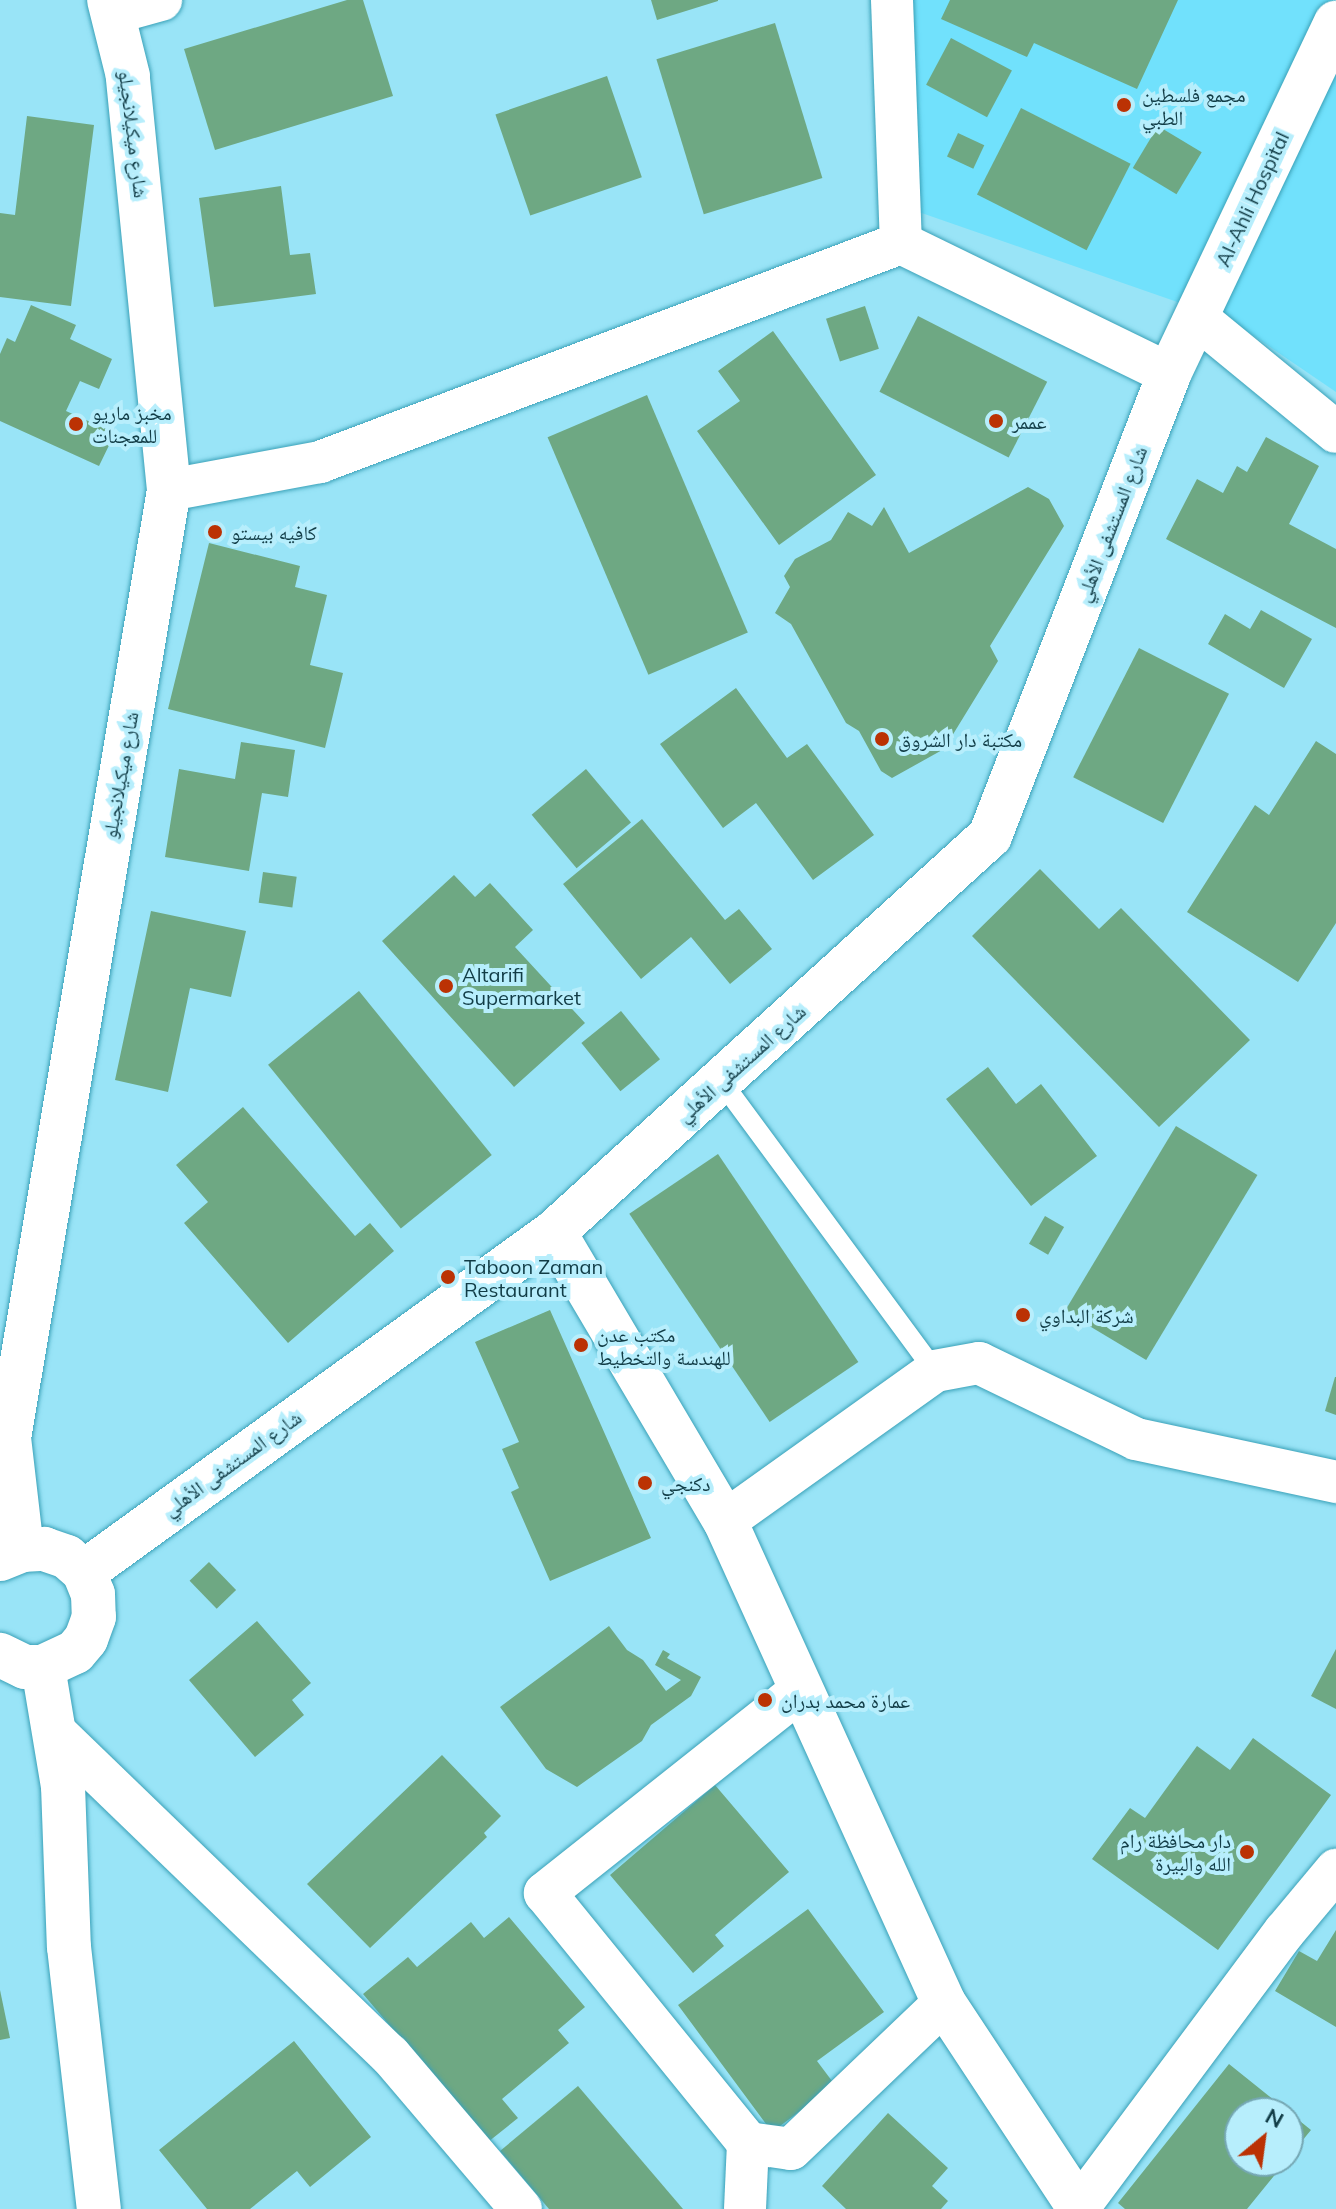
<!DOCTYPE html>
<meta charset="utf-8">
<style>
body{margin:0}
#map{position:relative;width:1336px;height:2209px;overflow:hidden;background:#99e4f7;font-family:Mulish,"Noto Naskh Arabic",sans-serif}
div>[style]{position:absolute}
.built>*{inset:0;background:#71e1fc}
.building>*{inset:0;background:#6ea883;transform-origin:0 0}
.roads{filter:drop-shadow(0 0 2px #3aa1b8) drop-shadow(0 0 2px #3aa1b8)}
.service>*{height:20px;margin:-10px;padding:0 10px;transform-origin:10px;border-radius:10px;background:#fff}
.minor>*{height:42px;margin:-21px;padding:0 21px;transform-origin:21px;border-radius:21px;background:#fff}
.tertiary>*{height:44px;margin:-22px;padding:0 22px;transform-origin:22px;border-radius:22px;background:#fff}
.dots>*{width:22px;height:22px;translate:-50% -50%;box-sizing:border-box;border:4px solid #b7eefc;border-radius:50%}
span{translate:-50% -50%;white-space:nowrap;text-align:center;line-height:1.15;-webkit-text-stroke:8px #b7eefc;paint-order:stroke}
.poi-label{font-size:20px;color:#113c46}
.left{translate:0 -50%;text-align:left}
.right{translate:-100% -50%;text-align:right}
.street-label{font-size:20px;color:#113c46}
.north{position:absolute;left:1224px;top:2097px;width:80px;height:80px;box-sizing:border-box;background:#b7eefc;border:2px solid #75a7b3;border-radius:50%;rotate:29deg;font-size:22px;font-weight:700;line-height:32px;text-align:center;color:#113c46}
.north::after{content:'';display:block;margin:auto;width:28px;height:36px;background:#bb3204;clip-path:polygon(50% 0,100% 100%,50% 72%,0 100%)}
</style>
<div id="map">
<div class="built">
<i style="clip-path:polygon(912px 0,1336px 0,1336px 392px,1232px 321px,913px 210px)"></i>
</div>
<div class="building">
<i style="clip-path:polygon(347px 0,363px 0,393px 96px,215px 150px,184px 49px)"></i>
<i style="clip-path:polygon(651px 0,718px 0,718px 1px,657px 20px)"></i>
<i style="clip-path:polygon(950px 0,1178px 0,1137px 89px,1034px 43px,1027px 57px,941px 19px)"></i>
<i style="left:775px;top:23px;width:162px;height:124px;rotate:73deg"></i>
<i style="left:951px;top:38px;width:69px;height:53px;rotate:28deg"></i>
<i style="left:607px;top:76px;width:107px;height:118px;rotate:71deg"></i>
<i style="left:1021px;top:108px;width:123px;height:97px;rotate:27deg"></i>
<i style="clip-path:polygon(27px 116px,94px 125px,71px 306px,0 297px,0 213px,15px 215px)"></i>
<i style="left:1158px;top:126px;width:51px;height:49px;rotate:31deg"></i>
<i style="left:958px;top:133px;width:29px;height:26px;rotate:25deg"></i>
<i style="clip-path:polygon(281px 186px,290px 255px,310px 253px,316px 294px,214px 307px,199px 198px)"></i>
<i style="clip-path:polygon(31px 305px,76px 325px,70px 339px,112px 359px,99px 389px,80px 381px,66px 411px,115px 433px,99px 466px,0 421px,0 354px,7px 338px,15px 342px)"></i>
<i style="left:865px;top:306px;width:45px;height:41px;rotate:72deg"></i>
<i style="left:918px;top:316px;width:145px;height:85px;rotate:27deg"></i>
<i style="clip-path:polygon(773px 331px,876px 475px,779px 545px,697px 431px,740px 401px,718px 371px)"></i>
<i style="left:647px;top:395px;width:258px;height:108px;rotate:67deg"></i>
<i style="clip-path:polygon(1266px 437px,1319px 466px,1289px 524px,1336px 549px,1336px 628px,1166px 539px,1197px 479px,1223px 493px,1237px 466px,1247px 472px)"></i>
<i style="clip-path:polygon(1028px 487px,1049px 499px,1064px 526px,990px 646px,998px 661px,944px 749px,892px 778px,881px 771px,859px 731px,846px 723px,791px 624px,775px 613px,790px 587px,784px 576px,795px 559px,831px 540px,848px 512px,872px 526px,884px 507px,909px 553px)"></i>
<i style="clip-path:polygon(209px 543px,300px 566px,295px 587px,327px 595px,310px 665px,343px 673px,325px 748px,168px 709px)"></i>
<i style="clip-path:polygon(1261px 610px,1312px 639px,1284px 688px,1208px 644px,1225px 614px,1250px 629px)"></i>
<i style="left:1139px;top:648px;width:101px;height:145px;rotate:27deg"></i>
<i style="clip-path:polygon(736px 688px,787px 758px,807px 744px,874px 835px,813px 880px,756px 803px,723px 828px,660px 744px)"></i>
<i style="clip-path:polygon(1316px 741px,1336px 754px,1336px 923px,1298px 982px,1187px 912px,1255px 805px,1269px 815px)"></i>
<i style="clip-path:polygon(241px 742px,295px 750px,288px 797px,262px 793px,249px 871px,165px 857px,179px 769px,235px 779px)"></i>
<i style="left:586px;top:769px;width:70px;height:71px;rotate:50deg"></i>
<i style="clip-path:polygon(642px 819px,725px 920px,739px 909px,772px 949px,730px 984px,691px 937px,641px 979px,563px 884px)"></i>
<i style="clip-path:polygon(1040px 869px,1099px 929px,1121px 908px,1250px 1040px,1159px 1127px,972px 936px)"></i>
<i style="left:263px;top:872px;width:34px;height:31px;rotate:8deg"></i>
<i style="clip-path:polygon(454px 875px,475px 897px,490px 883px,533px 930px,515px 947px,585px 1023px,514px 1087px,382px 941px)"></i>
<i style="clip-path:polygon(151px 911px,246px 931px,231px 997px,190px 988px,168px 1092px,115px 1080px)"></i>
<i style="left:359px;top:991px;width:211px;height:117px;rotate:51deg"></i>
<i style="left:621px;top:1011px;width:62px;height:51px;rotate:51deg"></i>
<i style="clip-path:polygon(988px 1067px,1016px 1104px,1041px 1084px,1097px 1156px,1031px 1206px,946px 1099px)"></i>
<i style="clip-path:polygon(243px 1107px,355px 1236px,370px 1223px,394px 1251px,288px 1343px,184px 1223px,208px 1202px,176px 1165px)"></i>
<i style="left:1176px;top:1126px;width:95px;height:216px;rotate:31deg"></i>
<i style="left:718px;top:1154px;width:251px;height:107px;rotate:56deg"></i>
<i style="left:1045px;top:1216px;width:22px;height:32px;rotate:30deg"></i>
<i style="clip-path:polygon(550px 1310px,651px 1538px,550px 1581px,511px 1492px,519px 1488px,502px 1449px,519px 1442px,475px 1342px)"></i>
<i style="clip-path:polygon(1335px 1377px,1336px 1377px,1336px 1415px,1325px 1411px)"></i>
<i style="left:209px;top:1562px;width:39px;height:27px;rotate:46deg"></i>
<i style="clip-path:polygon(257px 1621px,311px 1683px,292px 1700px,304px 1715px,255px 1757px,189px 1680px)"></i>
<i style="clip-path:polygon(609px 1626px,627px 1650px,643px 1660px,666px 1691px,681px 1680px,655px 1665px,663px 1650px,670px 1654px,667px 1658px,701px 1677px,691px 1696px,651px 1725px,642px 1741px,577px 1787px,546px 1769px,500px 1707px)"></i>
<i style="clip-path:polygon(1336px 1649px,1336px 1709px,1311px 1696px)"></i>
<i style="clip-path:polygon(1253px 1738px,1331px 1795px,1218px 1950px,1092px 1859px,1130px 1808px,1145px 1818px,1197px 1746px,1230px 1770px)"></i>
<i style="clip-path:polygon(442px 1755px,501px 1816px,484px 1833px,487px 1837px,370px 1948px,307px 1884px)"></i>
<i style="clip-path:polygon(715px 1785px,789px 1872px,715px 1935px,724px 1946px,693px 1973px,610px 1875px)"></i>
<i style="clip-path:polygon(808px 1909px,884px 2012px,817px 2061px,835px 2085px,772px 2132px,678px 2005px)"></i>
<i style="clip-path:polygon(509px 1917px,585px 2007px,558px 2030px,569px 2043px,502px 2099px,518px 2118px,488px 2142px,363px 1994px,408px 1957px,417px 1967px,471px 1922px,484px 1938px)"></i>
<i style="clip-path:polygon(1336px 1930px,1336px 2027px,1275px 1991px,1299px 1951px,1317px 1961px)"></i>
<i style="clip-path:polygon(0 1990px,10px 2038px,0 2040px)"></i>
<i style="clip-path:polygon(294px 2041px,371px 2137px,310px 2187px,297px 2171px,250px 2209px,207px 2209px,159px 2150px)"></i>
<i style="clip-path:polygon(1229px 2064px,1311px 2130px,1288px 2158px,1288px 2113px,1240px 2113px,1240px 2161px,1286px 2161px,1247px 2209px,1125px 2209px,1118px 2203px)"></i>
<i style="clip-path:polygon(578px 2086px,683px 2209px,549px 2209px,500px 2151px)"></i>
<i style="clip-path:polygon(888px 2113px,948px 2168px,932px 2186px,948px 2201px,941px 2209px,846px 2209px,822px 2186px)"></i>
</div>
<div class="roads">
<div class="service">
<i style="left:721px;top:1081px;width:360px;rotate:53.6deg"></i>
</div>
<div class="minor">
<i style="left:892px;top:0;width:243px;rotate:87.9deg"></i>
<i style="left:114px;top:13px;width:49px;rotate:-15.5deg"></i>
<i style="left:1196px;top:317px;width:181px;rotate:39.4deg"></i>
<i style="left:169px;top:490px;width:154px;rotate:-10.5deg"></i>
<i style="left:320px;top:462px;width:621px;rotate:-20.65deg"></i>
<i style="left:901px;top:243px;width:298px;rotate:26deg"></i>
<i style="left:725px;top:1521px;width:258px;rotate:-35.5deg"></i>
<i style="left:935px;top:1371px;width:45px;rotate:-10.3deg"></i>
<i style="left:979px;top:1363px;width:174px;rotate:25.8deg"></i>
<i style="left:1136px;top:1439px;width:205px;rotate:12.1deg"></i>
<i style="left:801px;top:1690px;width:327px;rotate:141.6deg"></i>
<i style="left:545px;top:1893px;width:322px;rotate:50.9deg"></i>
<i style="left:748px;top:2143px;width:43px;rotate:7.9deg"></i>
<i style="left:791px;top:2149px;width:211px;rotate:-43.7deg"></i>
<i style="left:54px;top:1731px;width:467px;rotate:44deg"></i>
<i style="left:390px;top:2055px;width:202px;rotate:49.6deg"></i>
<i style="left:1079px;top:2207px;width:344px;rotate:-53.3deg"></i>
<i style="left:1285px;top:1931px;width:80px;rotate:-50.1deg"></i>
<i style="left:745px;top:2209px;width:66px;rotate:-87.4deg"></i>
</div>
<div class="tertiary">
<i style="left:554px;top:1232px;width:336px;rotate:59.4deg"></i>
<i style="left:725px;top:1521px;width:529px;rotate:65.57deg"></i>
<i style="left:944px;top:2003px;width:247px;rotate:56.6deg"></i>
<i style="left:22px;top:1550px;width:113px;rotate:-96.6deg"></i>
<i style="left:9px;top:1438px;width:961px;rotate:-80.42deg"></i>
<i style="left:169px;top:490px;width:416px;rotate:-95.7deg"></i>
<i style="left:128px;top:76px;width:78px;rotate:-104deg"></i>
<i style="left:0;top:1559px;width:24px;rotate:-22deg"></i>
<i style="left:22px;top:1550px;width:22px;rotate:-3deg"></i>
<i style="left:44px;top:1549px;width:24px;rotate:19deg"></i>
<i style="left:67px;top:1557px;width:23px;rotate:41deg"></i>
<i style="left:84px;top:1572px;width:24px;rotate:68deg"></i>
<i style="left:93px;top:1594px;width:23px;rotate:88deg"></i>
<i style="left:94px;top:1617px;width:23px;rotate:110deg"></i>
<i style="left:86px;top:1639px;width:17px;rotate:130deg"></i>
<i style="left:75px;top:1652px;width:35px;rotate:155deg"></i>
<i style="left:43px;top:1667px;width:18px;rotate:180deg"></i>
<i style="left:25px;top:1667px;width:28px;rotate:-154deg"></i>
<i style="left:84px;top:1572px;width:580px;rotate:-35.88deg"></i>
<i style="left:554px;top:1232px;width:589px;rotate:-42.25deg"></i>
<i style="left:990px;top:836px;width:495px;rotate:-68.8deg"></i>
<i style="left:1169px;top:374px;width:389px;rotate:-64.6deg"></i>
<i style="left:43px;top:1667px;width:121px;rotate:80.5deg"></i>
<i style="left:63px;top:1786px;width:161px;rotate:87.9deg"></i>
<i style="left:69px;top:1947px;width:264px;rotate:83.5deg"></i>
</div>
</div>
<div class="dots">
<i style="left:1124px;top:105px;background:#bb3204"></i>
<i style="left:996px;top:421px;background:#bb3204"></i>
<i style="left:76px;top:424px;background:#bb3204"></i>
<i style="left:215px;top:532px;background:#bb3204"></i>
<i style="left:882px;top:739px;background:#bb3204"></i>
<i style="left:446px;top:986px;background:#bb3204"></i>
<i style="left:448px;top:1277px;background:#bb3204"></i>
<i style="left:1023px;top:1315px;background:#bb3204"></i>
<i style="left:581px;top:1345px;background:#bb3204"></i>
<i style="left:645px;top:1483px;background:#bb3204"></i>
<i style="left:765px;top:1700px;background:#bb3204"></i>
<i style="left:1247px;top:1852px;background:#bb3204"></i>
</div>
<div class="poi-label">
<span class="left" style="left:1142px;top:106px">مجمع فلسطين<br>الطبي</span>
<span class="left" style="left:92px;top:424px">مخبز ماريو<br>للمعجنات</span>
<span class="left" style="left:1012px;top:421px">عممر</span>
<span class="left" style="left:231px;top:532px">كافيه بيستو</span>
<span class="left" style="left:898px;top:739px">مكتبة دار الشروق</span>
<span class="left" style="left:462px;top:986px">Altarifi<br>Supermarket</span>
<span class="left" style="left:464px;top:1278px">Taboon Zaman<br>Restaurant</span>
<span class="left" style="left:1039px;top:1315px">شركة البداوي</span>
<span class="left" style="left:597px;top:1346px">مكتب عدن<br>للهندسة والتخطيط</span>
<span class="left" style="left:661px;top:1483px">دكنجي</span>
<span class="left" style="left:781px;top:1700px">عمارة محمد بدران</span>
<span class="right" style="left:1231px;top:1852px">دار محافظة رام<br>الله والبيرة</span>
</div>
<div class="street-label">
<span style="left:134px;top:134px;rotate:83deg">شارع ميكيلانجيلو</span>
<span style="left:1252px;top:199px;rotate:-65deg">Al-Ahli Hospital</span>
<span style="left:1111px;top:524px;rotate:-69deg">شارع المستشفى الأهلي</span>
<span style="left:120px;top:775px;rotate:-80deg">شارع ميكيلانجيلو</span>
<span style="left:741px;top:1063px;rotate:-42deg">شارع المستشفى الأهلي</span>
<span style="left:232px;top:1463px;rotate:-36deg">شارع المستشفى الأهلي</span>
</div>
<div class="north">N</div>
</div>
